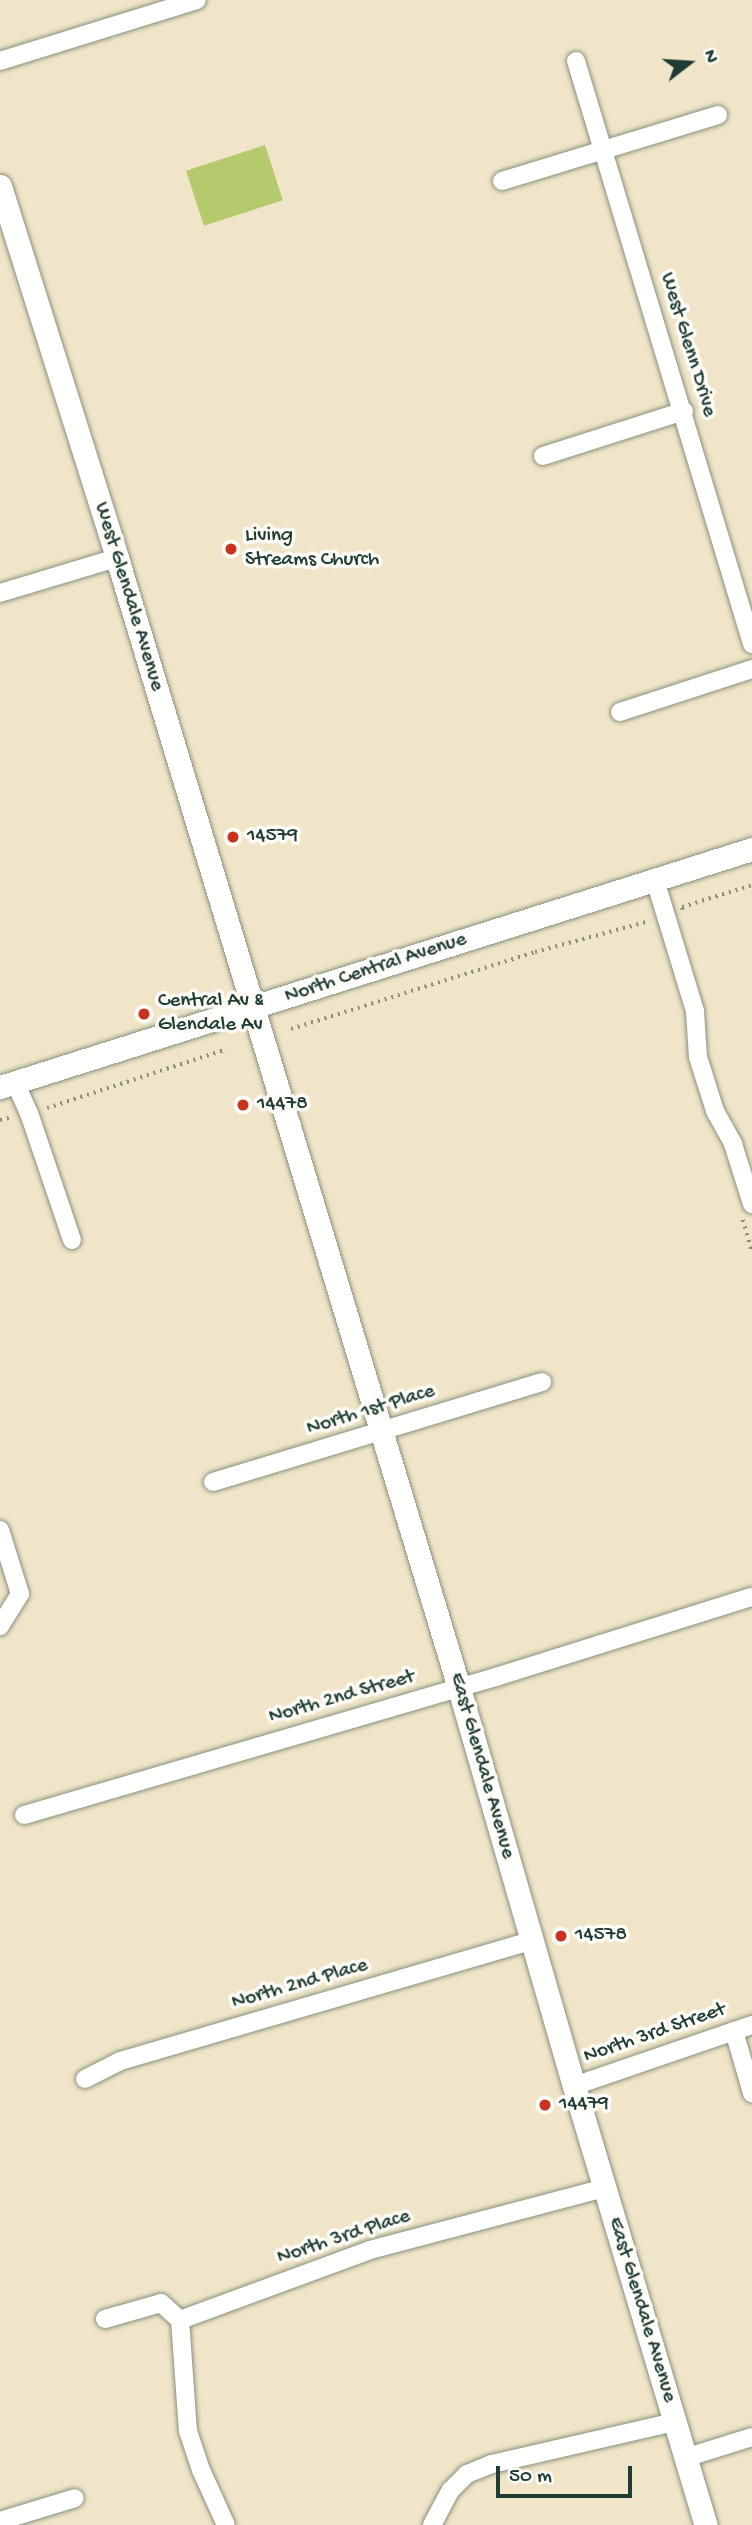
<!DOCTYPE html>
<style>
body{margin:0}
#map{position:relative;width:752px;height:2525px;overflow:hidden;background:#f0e5c8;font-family:"Gochi Hand",sans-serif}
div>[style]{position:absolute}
.green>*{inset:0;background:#b5c96d;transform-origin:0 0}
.path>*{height:3.5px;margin-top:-1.75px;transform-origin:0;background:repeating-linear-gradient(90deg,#88917e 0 2px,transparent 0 7px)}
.roads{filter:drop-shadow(0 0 2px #88917e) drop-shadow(0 0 2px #88917e)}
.minor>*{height:18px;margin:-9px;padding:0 9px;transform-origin:9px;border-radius:9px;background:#fff}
.major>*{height:23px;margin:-11.5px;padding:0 11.5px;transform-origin:11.5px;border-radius:11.5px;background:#fff}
.dots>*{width:19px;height:19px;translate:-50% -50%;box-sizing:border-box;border:4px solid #fdfcf7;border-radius:50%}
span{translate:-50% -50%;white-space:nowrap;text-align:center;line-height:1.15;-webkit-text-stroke:7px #fdfcf7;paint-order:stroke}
.street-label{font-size:21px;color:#1f3d34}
.poi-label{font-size:21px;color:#1f3d34}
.left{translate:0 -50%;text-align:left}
.north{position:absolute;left:654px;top:28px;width:70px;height:70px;-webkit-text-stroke:5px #fdfcf7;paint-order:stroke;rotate:73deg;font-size:19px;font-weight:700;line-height:28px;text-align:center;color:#1f3d34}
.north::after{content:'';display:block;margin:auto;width:24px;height:32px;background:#1f3d34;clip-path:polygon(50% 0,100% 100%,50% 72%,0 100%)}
.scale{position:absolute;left:496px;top:2466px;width:136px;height:32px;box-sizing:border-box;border:4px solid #1f3d34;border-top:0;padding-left:9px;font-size:21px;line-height:24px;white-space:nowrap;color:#1f3d34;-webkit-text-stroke:5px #fdfcf7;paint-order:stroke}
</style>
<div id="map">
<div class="green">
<i style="left:265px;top:145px;width:58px;height:83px;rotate:72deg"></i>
</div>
<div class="path">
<i style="left:682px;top:910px;width:3px;rotate:-90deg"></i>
<i style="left:682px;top:907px;width:73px;rotate:-17.4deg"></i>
<i style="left:291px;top:1029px;width:256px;rotate:-17.5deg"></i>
<i style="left:535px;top:952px;width:119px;rotate:-15.1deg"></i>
<i style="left:47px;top:1108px;width:189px;rotate:-18.1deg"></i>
<i style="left:0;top:1120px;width:12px;rotate:-14deg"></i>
<i style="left:743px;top:1220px;width:32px;rotate:74deg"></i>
</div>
<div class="roads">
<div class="minor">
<i style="left:0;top:61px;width:206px;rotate:-17.2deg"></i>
<i style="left:576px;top:61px;width:609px;rotate:73.2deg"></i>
<i style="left:502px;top:181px;width:226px;rotate:-17deg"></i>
<i style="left:543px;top:456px;width:148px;rotate:-17.7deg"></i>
<i style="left:0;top:593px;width:122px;rotate:-16.7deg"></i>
<i style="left:620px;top:712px;width:139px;rotate:-18deg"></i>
<i style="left:655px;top:880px;width:137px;rotate:73deg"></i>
<i style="left:695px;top:1011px;width:46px;rotate:86.3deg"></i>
<i style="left:698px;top:1057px;width:57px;rotate:72.5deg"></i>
<i style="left:715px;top:1111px;width:38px;rotate:61deg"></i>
<i style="left:733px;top:1144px;width:63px;rotate:72.4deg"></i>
<i style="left:15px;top:1082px;width:34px;rotate:66deg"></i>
<i style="left:29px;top:1113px;width:134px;rotate:71.3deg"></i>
<i style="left:213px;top:1482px;width:344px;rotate:-16.9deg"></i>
<i style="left:0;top:1530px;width:67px;rotate:72.6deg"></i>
<i style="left:20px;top:1594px;width:38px;rotate:122deg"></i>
<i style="left:24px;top:1815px;width:492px;rotate:-16.3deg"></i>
<i style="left:496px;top:1677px;width:268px;rotate:-17.4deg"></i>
<i style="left:734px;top:2031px;width:65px;rotate:73.8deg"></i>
<i style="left:85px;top:2079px;width:39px;rotate:-27deg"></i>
<i style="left:120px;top:2061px;width:428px;rotate:-16.3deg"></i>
<i style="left:574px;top:2086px;width:188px;rotate:-18.9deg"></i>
<i style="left:105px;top:2319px;width:58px;rotate:-15.9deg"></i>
<i style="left:161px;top:2303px;width:25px;rotate:42deg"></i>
<i style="left:180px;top:2320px;width:202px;rotate:-20.2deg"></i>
<i style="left:370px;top:2250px;width:243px;rotate:-14.8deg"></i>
<i style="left:180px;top:2320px;width:111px;rotate:85.9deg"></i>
<i style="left:188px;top:2431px;width:41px;rotate:71.6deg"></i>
<i style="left:201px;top:2470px;width:60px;rotate:65.6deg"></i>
<i style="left:685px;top:2458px;width:70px;rotate:-17.4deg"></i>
<i style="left:0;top:2521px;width:78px;rotate:-17deg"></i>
<i style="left:432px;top:2525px;width:40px;rotate:-62deg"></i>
<i style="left:451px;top:2490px;width:23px;rotate:-45deg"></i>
<i style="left:467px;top:2474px;width:27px;rotate:-22deg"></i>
<i style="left:492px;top:2464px;width:187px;rotate:-13deg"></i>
</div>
<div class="major">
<i style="left:0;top:186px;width:390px;rotate:72.5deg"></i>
<i style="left:117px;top:558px;width:1181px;rotate:73.16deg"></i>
<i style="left:459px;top:1688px;width:414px;rotate:73.9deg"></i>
<i style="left:574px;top:2086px;width:458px;rotate:73.3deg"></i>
<i style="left:0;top:1087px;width:789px;rotate:-17.56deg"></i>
</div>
</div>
<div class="dots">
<i style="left:231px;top:549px;background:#c8321e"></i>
<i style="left:233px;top:837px;background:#c8321e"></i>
<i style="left:144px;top:1014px;background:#c8321e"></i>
<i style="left:243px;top:1105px;background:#c8321e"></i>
<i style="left:561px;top:1936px;background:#c8321e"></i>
<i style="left:545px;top:2105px;background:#c8321e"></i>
</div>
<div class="street-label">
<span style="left:687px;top:345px;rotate:73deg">West Glenn Drive</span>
<span style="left:128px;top:597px;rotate:73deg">West Glendale Avenue</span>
<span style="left:376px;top:969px;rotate:-18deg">North Central Avenue</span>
<span style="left:371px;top:1411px;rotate:-17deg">North 1st Place</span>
<span style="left:342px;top:1698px;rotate:-16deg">North 2nd Street</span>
<span style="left:481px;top:1766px;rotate:74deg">East Glendale Avenue</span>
<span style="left:300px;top:1985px;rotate:-16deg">North 2nd Place</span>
<span style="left:655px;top:2034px;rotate:-19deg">North 3rd Street</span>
<span style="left:344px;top:2238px;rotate:-18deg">North 3rd Place</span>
<span style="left:641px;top:2310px;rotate:73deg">East Glendale Avenue</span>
</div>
<div class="poi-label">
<span class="left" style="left:245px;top:549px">Living<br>Streams Church</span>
<span class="left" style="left:247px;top:837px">14579</span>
<span class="left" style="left:158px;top:1014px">Central Av &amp;<br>Glendale Av</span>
<span class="left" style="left:257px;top:1105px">14478</span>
<span class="left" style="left:575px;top:1936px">14578</span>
<span class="left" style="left:559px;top:2105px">14479</span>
</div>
<div class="north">N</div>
<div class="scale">50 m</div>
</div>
